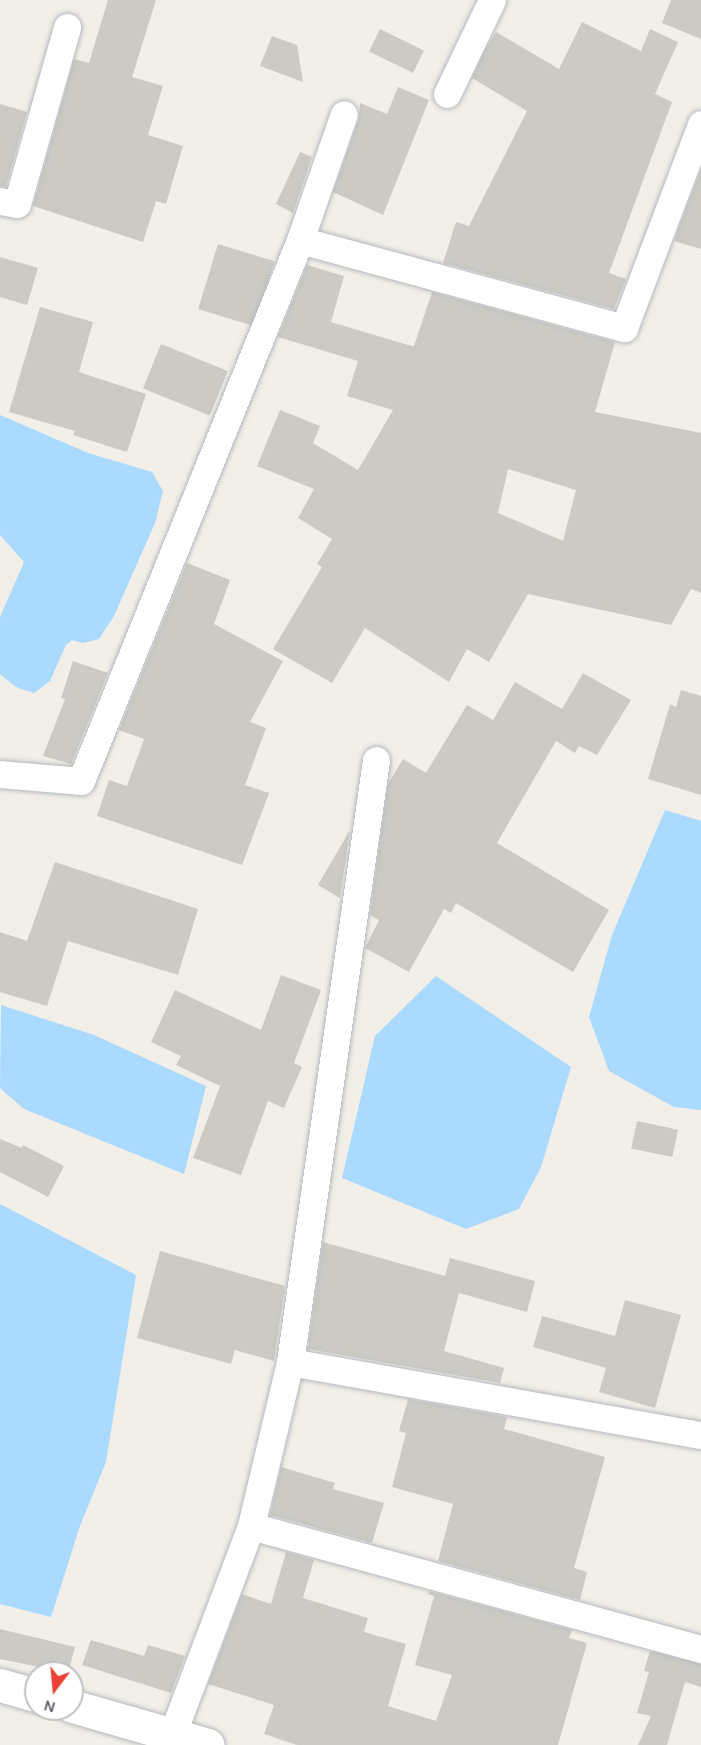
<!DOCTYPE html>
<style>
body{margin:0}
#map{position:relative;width:701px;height:1745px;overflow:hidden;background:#f1efe8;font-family:Karla,sans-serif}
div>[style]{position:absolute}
.water>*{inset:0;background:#aadaff}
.building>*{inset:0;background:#cccac5;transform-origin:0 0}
.roads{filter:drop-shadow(0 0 2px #b5b8bc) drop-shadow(0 0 2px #b5b8bc)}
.street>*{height:27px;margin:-13.5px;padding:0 13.5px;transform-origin:13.5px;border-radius:13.5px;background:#fff}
.secondary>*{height:33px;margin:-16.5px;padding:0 16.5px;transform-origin:16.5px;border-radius:16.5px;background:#fff}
span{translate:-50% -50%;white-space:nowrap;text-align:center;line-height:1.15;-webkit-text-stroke:4.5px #fff;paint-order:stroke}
.north{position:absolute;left:24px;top:1661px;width:60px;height:60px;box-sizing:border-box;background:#fff;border:2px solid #bfc1c3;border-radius:50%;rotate:196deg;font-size:16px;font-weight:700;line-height:24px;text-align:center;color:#5f6368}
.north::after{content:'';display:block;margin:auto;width:21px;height:27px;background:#ea4335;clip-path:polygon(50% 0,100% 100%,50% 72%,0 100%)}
</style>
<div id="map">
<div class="water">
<i style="clip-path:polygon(0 415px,88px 453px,152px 472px,163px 491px,155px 523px,114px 616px,99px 639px,83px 643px,72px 640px,66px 645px,50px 681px,34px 693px,16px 687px,0 674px,0 617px,24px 562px,0 535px)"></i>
<i style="clip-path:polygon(665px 810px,701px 821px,701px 1110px,674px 1107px,609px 1071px,589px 1017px,612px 935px)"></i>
<i style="clip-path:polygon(436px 976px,571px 1067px,541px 1167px,519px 1209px,466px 1229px,342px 1178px,375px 1036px)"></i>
<i style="clip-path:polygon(1px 1005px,94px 1035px,206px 1086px,184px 1174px,24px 1109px,0 1088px)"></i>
<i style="clip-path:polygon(0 1204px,136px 1275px,106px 1462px,80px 1526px,51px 1617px,0 1604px)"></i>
</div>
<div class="building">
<i style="clip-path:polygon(108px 0,156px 0,132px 77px,163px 86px,148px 135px,183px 146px,166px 204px,156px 201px,143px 242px,33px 206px,74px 59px,89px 63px)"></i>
<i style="clip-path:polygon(671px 0,701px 0,701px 39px,662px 23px)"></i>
<i style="clip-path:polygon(582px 22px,641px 51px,650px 29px,678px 42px,655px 94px,672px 102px,609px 273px,626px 279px,614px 309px,443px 263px,456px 222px,469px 226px,527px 111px,472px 78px,485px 50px,496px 32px,559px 69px)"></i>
<i style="left:380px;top:29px;width:49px;height:25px;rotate:26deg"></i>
<i style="clip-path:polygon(272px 36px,297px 45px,303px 82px,260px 66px)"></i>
<i style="clip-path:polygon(398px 87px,429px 100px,383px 215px,333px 192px,359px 119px,360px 103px,387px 114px)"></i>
<i style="clip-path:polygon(0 104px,27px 112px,6px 186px,0 186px)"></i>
<i style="clip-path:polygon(300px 152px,312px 157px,293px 213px,276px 204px)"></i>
<i style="clip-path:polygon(701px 169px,701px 249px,674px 241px)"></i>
<i style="left:218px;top:244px;width:59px;height:68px;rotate:17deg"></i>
<i style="clip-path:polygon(0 257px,38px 268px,27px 305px,0 297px)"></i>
<i style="clip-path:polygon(evenodd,307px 265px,344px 276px,331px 322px,408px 345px,414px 346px,432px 292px,615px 342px,595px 412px,701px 433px,701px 593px,691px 589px,671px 625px,528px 594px,489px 662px,467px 649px,449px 682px,365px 628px,332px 683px,273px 649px,322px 567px,317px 564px,332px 539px,298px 518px,314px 489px,257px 466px,280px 410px,320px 426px,313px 443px,358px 470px,393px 410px,347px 396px,358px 361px,278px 337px,307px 265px,508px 469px,576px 490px,563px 541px,498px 513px,508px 469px)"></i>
<i style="clip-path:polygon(40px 307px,93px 322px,79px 372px,146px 394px,127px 452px,73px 435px,75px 431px,9px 412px)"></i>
<i style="left:161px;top:344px;width:72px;height:48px;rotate:22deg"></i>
<i style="clip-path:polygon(187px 563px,230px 580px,214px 624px,283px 661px,250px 722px,266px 728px,245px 785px,269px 793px,242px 865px,97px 816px,109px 780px,127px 786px,144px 739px,119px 730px)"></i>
<i style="clip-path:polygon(73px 661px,108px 673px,71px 764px,43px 756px,65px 699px,61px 698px)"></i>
<i style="clip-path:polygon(583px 673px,631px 700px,597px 755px,579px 746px,575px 753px,556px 741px,497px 843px,609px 910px,573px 972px,456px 903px,451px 913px,444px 909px,409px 972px,365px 948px,379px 920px,370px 915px,388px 784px,403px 759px,426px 773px,467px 705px,493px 720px,515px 682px,562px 709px)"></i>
<i style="clip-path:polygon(681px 690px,701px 696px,701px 795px,648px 779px,670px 704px,676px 707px)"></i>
<i style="clip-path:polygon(350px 830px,340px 898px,318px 885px)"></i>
<i style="clip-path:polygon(55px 862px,198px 909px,178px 975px,68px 941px,47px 1006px,0 992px,0 932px,27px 941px)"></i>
<i style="clip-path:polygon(281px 975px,321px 990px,294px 1063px,302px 1067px,284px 1108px,268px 1101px,241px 1175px,193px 1158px,220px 1086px,176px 1065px,181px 1056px,151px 1042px,175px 990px,261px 1030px)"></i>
<i style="left:637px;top:1121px;width:42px;height:28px;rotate:12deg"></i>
<i style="clip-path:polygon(0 1139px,22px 1148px,23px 1145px,64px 1166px,48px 1197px,0 1172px)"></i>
<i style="clip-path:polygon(323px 1242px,445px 1276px,450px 1258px,535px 1281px,527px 1312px,459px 1293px,444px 1351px,504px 1368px,500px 1383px,308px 1349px)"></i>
<i style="clip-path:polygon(160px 1251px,285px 1286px,274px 1361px,235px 1350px,231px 1364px,137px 1338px)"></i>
<i style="clip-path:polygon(625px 1300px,681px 1315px,655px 1408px,599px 1392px,606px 1368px,533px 1347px,542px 1316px,615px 1336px)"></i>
<i style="clip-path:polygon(408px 1399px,507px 1417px,504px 1429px,605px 1457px,574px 1568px,587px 1572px,580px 1600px,438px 1561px,453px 1504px,392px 1487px,406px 1433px,399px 1431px)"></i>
<i style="clip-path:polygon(281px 1467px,335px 1483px,333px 1489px,384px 1503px,372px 1543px,270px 1515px)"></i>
<i style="clip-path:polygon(286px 1552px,314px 1560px,303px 1598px,368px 1618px,364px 1632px,406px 1644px,388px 1706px,436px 1721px,452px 1675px,415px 1665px,434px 1596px,428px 1594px,429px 1591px,572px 1630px,569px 1638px,587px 1643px,558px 1745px,297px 1745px,264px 1734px,274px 1705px,208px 1684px,242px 1594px,271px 1604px)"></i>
<i style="clip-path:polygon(0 1629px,75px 1647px,68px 1673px,0 1659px)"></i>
<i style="clip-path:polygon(91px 1640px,144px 1656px,148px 1645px,185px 1656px,171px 1693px,82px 1665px)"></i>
<i style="clip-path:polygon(650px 1651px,701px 1664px,701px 1687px,685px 1682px,667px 1745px,638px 1745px,651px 1716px,637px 1713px,649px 1672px,644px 1671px)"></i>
</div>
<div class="roads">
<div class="street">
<i style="left:447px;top:94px;width:104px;rotate:-64.4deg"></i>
<i style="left:0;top:201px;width:17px;rotate:10deg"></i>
<i style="left:17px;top:204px;width:184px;rotate:-74.2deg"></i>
<i style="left:300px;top:240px;width:336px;rotate:15.2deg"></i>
<i style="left:624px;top:328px;width:218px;rotate:-69.3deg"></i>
<i style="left:0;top:774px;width:81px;rotate:4.9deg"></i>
<i style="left:81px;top:781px;width:584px;rotate:-67.96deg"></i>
<i style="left:300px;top:240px;width:133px;rotate:-70.8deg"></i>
<i style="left:290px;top:1362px;width:417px;rotate:10.1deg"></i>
<i style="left:251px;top:1526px;width:467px;rotate:15.3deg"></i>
<i style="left:172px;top:1735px;width:223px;rotate:-69.3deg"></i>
<i style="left:251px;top:1526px;width:169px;rotate:-76.6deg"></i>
<i style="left:290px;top:1362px;width:608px;rotate:-81.87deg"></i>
</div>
<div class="secondary">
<i style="left:0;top:1685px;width:37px;rotate:16deg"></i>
<i style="left:72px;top:1706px;width:141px;rotate:16deg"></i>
</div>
</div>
<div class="north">N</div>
</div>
